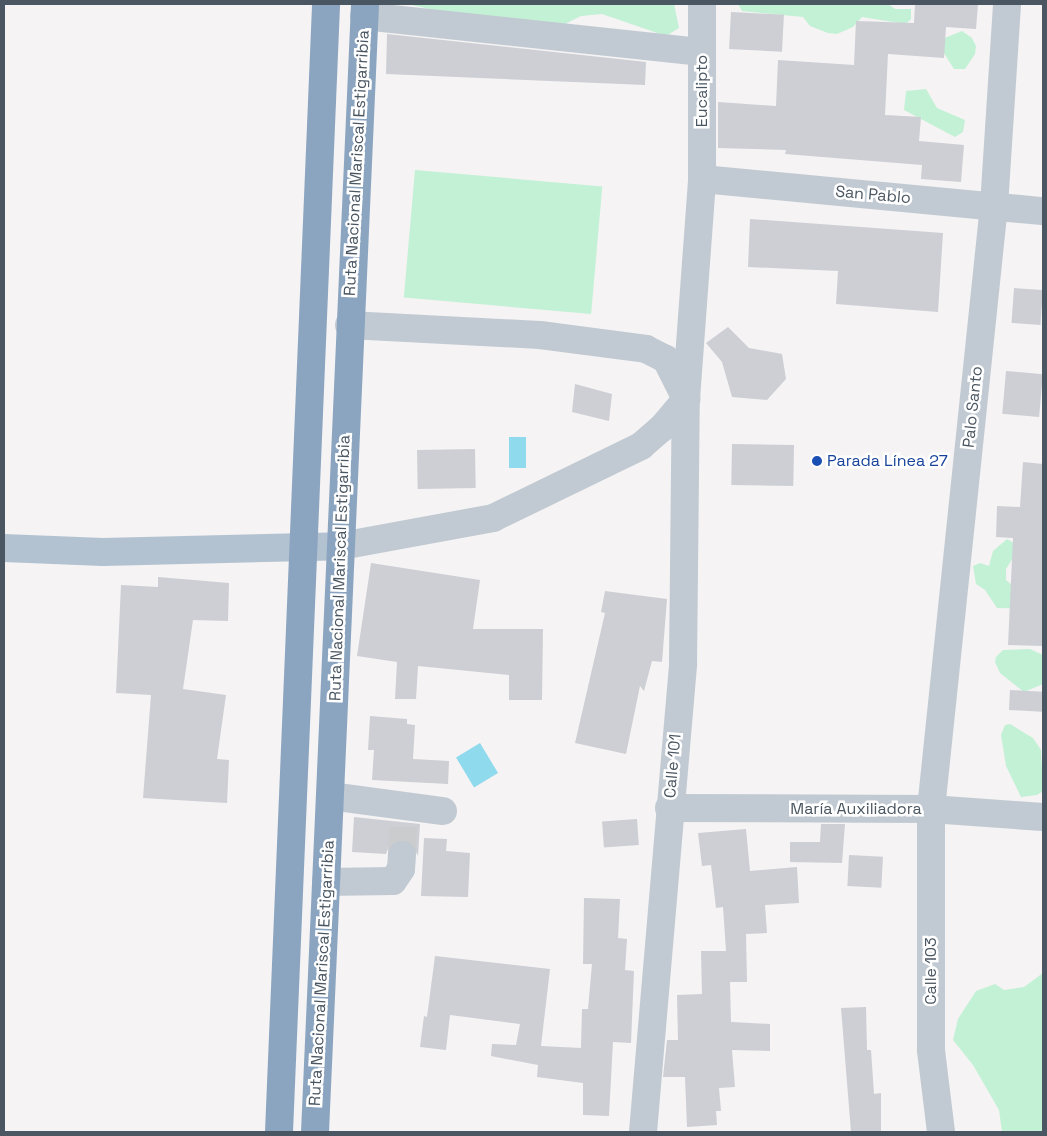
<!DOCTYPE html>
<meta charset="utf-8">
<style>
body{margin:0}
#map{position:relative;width:1047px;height:1136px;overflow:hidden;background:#f5f3f3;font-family:"Space Grotesk",sans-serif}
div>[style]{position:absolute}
.green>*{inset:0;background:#c3f1d5;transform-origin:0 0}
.water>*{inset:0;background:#90daee;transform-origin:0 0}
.building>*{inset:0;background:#cdcfd5;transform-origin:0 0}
.minor-tunnel>*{height:28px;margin-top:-14px;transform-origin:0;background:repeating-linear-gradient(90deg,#caccce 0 28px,transparent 0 42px)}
.minor>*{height:28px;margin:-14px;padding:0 14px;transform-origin:14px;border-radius:14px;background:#c1cad2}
.major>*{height:28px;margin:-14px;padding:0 14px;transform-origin:14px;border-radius:14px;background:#b3c2d1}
.highway>*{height:28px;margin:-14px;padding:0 14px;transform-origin:14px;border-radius:14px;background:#8ba5c1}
.dots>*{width:14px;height:14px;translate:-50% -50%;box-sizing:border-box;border:2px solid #fff;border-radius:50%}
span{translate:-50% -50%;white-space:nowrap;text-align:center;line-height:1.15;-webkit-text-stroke:5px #fff;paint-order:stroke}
.street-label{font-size:16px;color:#4a5661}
.transit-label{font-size:16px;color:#164399}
.left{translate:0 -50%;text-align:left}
.frame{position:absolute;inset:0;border:5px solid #4a5661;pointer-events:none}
</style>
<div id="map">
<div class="green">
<i style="clip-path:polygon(407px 4px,674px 4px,679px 28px,666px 36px,602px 14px,581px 16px,555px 29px,466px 17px)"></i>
<i style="clip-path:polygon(738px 4px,888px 4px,895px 9px,911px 9px,911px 19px,906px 24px,862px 17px,853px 27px,837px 34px,828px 33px,810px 26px,803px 17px,742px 11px)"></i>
<i style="clip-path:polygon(962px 31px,972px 38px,976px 46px,975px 54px,965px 69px,954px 69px,942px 50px,942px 39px)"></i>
<i style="clip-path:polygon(926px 89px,937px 108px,965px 120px,963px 132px,955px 137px,904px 110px,906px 91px)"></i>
<i style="left:415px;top:170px;width:188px;height:128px;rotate:5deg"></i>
<i style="clip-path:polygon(1007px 539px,1014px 543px,1013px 558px,1006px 569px,1006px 580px,1012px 585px,1042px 588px,1043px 609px,997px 608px,985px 590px,976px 584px,973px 566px,980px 563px,989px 566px,993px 551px)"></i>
<i style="clip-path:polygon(1030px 649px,1043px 655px,1043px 684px,1024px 692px,1000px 673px,995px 662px,996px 657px,1003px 650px)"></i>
<i style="clip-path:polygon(1010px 724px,1033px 738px,1041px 750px,1043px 791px,1037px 795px,1021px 797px,1006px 766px,1001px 735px,1005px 725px)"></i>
<i style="clip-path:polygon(1043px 973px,1043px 1132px,1002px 1132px,999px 1110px,973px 1065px,953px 1040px,958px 1019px,976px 991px,995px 984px,1004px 990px,1024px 987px)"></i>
</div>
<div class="water">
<i style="left:509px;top:437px;width:17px;height:31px"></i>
<i style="left:480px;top:743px;width:35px;height:28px;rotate:59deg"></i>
</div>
<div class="building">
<i style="clip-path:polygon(915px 4px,978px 4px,976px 29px,946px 27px,944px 58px,888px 54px,885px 115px,921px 117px,919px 141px,964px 145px,961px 182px,921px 179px,922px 165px,785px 154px,786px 150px,718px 148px,718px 102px,776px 106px,778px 60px,854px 65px,856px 21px,914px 23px)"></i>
<i style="left:731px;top:12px;width:53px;height:37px;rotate:3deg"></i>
<i style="clip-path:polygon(387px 34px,646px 62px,645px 85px,386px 74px)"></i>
<i style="clip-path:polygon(750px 219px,943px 233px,938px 312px,836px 304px,838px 271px,748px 267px)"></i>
<i style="left:1014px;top:288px;width:29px;height:35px;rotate:4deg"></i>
<i style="clip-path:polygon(728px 327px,749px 348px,782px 354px,786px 379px,767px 400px,732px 397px,722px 362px,706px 343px)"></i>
<i style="left:1006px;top:371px;width:37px;height:43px;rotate:5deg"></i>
<i style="clip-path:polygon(575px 384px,612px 394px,609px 421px,572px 412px)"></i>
<i style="left:732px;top:444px;width:62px;height:41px;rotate:1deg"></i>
<i style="left:475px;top:449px;width:39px;height:58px;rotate:89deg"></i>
<i style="clip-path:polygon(1023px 462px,1043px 464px,1043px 646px,1008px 645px,1013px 538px,996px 537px,997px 506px,1020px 507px)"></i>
<i style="clip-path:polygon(371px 563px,480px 580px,473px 629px,543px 629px,542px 700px,509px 700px,509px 675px,418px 666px,416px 699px,395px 699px,397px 662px,357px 656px)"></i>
<i style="clip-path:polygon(158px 577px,229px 583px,228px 621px,193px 620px,183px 689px,226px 695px,217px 759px,229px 760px,227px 803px,143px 798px,151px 695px,116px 693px,121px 585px,158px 587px)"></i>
<i style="clip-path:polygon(605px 591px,667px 599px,662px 662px,652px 661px,644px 691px,640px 686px,626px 754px,575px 743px,605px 613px,601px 612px)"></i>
<i style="left:1010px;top:690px;width:33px;height:20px;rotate:3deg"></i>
<i style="clip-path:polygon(370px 716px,407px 719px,407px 724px,415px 725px,413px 759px,449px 761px,448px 784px,372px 780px,374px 750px,368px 750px)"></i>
<i style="clip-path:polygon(354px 817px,420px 824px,418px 856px,411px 842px,403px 839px,389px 846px,386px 854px,352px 852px)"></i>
<i style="left:637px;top:819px;width:26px;height:35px;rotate:86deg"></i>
<i style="clip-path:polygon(821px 824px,845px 824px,842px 863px,790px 862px,790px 842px,820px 842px)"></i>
<i style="clip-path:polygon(746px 829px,750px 871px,797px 867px,799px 903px,765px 905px,767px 933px,746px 934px,747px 982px,730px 982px,731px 1022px,770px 1024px,770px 1051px,732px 1050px,735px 1087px,719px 1088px,721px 1111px,716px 1111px,717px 1125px,687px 1127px,685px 1077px,663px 1077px,667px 1040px,678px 1040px,677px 995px,702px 994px,701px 951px,726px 951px,723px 907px,716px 908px,711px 865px,702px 866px,698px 833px)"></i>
<i style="clip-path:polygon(424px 838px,447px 839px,446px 851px,470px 853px,468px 897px,421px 896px)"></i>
<i style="left:849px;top:855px;width:34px;height:31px;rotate:3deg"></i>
<i style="clip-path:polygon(584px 898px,620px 899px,618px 938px,627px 939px,625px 970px,634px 971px,631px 1043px,613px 1042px,609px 1116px,583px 1115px,583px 1083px,537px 1077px,538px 1065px,491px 1056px,492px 1044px,516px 1045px,520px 1024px,450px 1015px,446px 1050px,420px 1047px,424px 1016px,427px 1017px,435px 956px,550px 969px,541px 1046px,581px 1048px,582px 1009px,588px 1009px,592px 964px,583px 964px)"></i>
<i style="clip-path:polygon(866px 1007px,867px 1050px,871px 1050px,874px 1094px,881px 1093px,881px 1132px,851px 1132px,841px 1008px)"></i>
</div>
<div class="minor-tunnel">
<i style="left:402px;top:855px;width:35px;rotate:-88deg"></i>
</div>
<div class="minor">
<i style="left:364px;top:16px;width:340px;rotate:6.1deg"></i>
<i style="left:702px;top:179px;width:342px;rotate:5.4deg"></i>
<i style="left:349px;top:325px;width:191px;rotate:3deg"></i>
<i style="left:540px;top:335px;width:107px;rotate:7.5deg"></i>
<i style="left:646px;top:349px;width:22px;rotate:27deg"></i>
<i style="left:666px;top:359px;width:42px;rotate:63.4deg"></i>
<i style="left:341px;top:546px;width:155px;rotate:-10.4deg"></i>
<i style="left:493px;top:518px;width:165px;rotate:-25.9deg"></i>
<i style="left:641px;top:446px;width:28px;rotate:-41deg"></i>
<i style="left:662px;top:428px;width:38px;rotate:-50deg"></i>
<i style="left:330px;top:796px;width:114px;rotate:7.6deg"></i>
<i style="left:669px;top:808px;width:262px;rotate:0.2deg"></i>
<i style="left:931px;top:809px;width:112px;rotate:4.1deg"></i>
<i style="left:326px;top:882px;width:67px;rotate:-0.9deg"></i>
<i style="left:393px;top:881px;width:14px;rotate:-56deg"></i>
<i style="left:401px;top:869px;width:14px;rotate:-86deg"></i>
<i style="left:643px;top:1132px;width:470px;rotate:-85.1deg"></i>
<i style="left:683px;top:664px;width:265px;rotate:-89.4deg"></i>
<i style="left:686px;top:399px;width:221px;rotate:-85.8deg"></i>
<i style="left:702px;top:179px;width:175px;rotate:-90deg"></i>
<i style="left:941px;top:1132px;width:83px;rotate:-97deg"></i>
<i style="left:931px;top:1050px;width:241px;rotate:-90deg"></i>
<i style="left:931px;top:809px;width:606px;rotate:-84.04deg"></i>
<i style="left:994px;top:206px;width:202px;rotate:-86.3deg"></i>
</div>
<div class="major">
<i style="left:4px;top:548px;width:99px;rotate:2.3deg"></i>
<i style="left:103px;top:552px;width:238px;rotate:-1.4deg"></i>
</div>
<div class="highway">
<i style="left:279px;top:1132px;width:1129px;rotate:-87.61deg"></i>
<i style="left:315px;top:1132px;width:1129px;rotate:-87.46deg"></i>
</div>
<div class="dots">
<i style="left:817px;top:461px;background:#1a4fb4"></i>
</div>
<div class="street-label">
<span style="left:702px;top:91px;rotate:-90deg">Eucalipto</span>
<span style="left:357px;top:163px;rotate:-87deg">Ruta Nacional Mariscal Estigarribia</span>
<span style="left:873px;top:195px;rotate:5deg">San Pablo</span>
<span style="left:973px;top:407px;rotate:-84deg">Palo Santo</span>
<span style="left:340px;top:568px;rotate:-88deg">Ruta Nacional Mariscal Estigarribia</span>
<span style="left:673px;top:766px;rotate:-85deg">Calle 101</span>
<span style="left:856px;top:809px">María Auxiliadora</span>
<span style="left:931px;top:971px;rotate:-90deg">Calle 103</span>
<span style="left:322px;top:973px;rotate:-87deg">Ruta Nacional Mariscal Estigarribia</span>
</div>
<div class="transit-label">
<span class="left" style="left:827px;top:461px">Parada Línea 27</span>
</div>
<div class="frame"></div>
</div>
